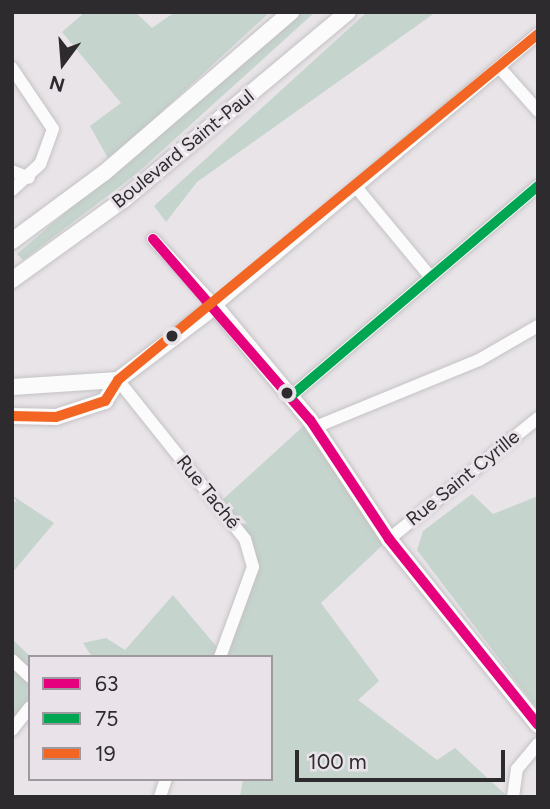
<!DOCTYPE html>
<meta charset="utf-8">
<style>
body{margin:0}
#map{position:relative;width:550px;height:809px;overflow:hidden;background:#e8e4e8;font-family:Figtree,sans-serif}
div>[style]{position:absolute}
.green>*{inset:0;background:#c5d4cd}
.roads{filter:drop-shadow(0 0 2px #c4c2c4) drop-shadow(0 0 2px #c4c2c4)}
.street>*{height:12px;margin:-6px;padding:0 6px;transform-origin:6px;border-radius:6px;background:#fcfbfc}
.secondary>*{height:16px;margin:-8px;padding:0 8px;transform-origin:8px;border-radius:8px;background:#fcfbfc}
.bus-1>*{height:10px;margin:-5px;padding:0 5px;transform-origin:5px;border-radius:5px;background:#e5007d}
.bus-2>*{height:10px;margin:-5px;padding:0 5px;transform-origin:5px;border-radius:5px;background:#00a651}
.bus-3>*{height:10px;margin:-5px;padding:0 5px;transform-origin:5px;border-radius:5px;background:#f26522}
.dots>*{width:19px;height:19px;translate:-50% -50%;box-sizing:border-box;border:4px solid #e9e3e9;border-radius:50%}
span{translate:-50% -50%;white-space:nowrap;text-align:center;line-height:1.15;-webkit-text-stroke:6px #e9e3e9;paint-order:stroke}
.street-label{font-size:19px;color:#2d2b2d}
.frame{position:absolute;inset:0;border:14px solid #2d2b2d;pointer-events:none}
.legend{position:absolute;left:28px;top:655px;width:245px;height:126px;box-sizing:border-box;background:#e9e3e9;border:2px solid #9e999e;margin:0;padding:9px 12px;list-style:none;font-size:21px;color:#2d2b2d}
.legend li{display:flex;align-items:center;gap:14px;height:35px}
.legend b{width:35px;border:2px solid #9e999e}
.north{position:absolute;left:28px;top:28px;width:70px;height:70px;-webkit-text-stroke:5px #e9e3e9;paint-order:stroke;rotate:196deg;font-size:19px;font-weight:700;line-height:28px;text-align:center;color:#2d2b2d}
.north::after{content:'';display:block;margin:auto;width:24px;height:32px;background:#2d2b2d;clip-path:polygon(50% 0,100% 100%,50% 72%,0 100%)}
.scale{position:absolute;left:295px;top:750px;width:210px;height:32px;box-sizing:border-box;border:4px solid #2d2b2d;border-top:0;padding-left:9px;font-size:21px;line-height:24px;white-space:nowrap;color:#2d2b2d;-webkit-text-stroke:5px #e9e3e9;paint-order:stroke}
</style>
<div id="map">
<div class="green">
<i style="clip-path:polygon(85px 12px,135px 12px,152px 28px,175px 12px,270px 12px,109px 160px,90px 126px,121px 103px,62px 32px)"></i>
<i style="clip-path:polygon(299px 12px,315px 12px,135px 175px,23px 260px,17px 254px)"></i>
<i style="clip-path:polygon(367px 12px,436px 12px,197px 182px,166px 222px,154px 206px)"></i>
<i style="clip-path:polygon(310px 420px,389px 539px,321px 603px,379px 681px,358px 700px,437px 760px,455px 748px,508px 797px,240px 797px,243px 779px,271px 779px,271px 657px,92px 657px,83px 643px,106px 638px,125px 650px,173px 595px,221px 652px,253px 567px,245px 539px,218px 504px)"></i>
<i style="clip-path:polygon(472px 494px,493px 514px,538px 496px,538px 710px,417px 550px,423px 531px)"></i>
<i style="clip-path:polygon(13px 496px,54px 523px,12px 573px,12px 500px,17px 503px)"></i>
<i style="clip-path:polygon(12px 639px,31px 657px,30px 707px,12px 730px)"></i>
</div>
<div class="roads">
<div class="street">
<i style="left:499px;top:67px;width:59px;rotate:48.4deg"></i>
<i style="left:12px;top:68px;width:73px;rotate:56.1deg"></i>
<i style="left:53px;top:129px;width:37px;rotate:110deg"></i>
<i style="left:40px;top:164px;width:38px;rotate:137deg"></i>
<i style="left:12px;top:171px;width:18px;rotate:22deg"></i>
<i style="left:356px;top:187px;width:113px;rotate:50.4deg"></i>
<i style="left:153px;top:239px;width:91px;rotate:47.2deg"></i>
<i style="left:215px;top:306px;width:422px;rotate:-40.1deg"></i>
<i style="left:118px;top:380px;width:203px;rotate:51.4deg"></i>
<i style="left:245px;top:539px;width:29px;rotate:74deg"></i>
<i style="left:253px;top:567px;width:96px;rotate:110.1deg"></i>
<i style="left:290px;top:397px;width:326px;rotate:-40.4deg"></i>
<i style="left:313px;top:428px;width:179px;rotate:-22.3deg"></i>
<i style="left:479px;top:360px;width:68px;rotate:-30deg"></i>
<i style="left:389px;top:539px;width:192px;rotate:-39.1deg"></i>
<i style="left:12px;top:660px;width:25px;rotate:43deg"></i>
<i style="left:12px;top:730px;width:29px;rotate:-52deg"></i>
<i style="left:160px;top:797px;width:19px;rotate:-72deg"></i>
<i style="left:513px;top:797px;width:28px;rotate:-82deg"></i>
<i style="left:517px;top:769px;width:33px;rotate:-50deg"></i>
</div>
<div class="secondary">
<i style="left:12px;top:241px;width:114px;rotate:-36.5deg"></i>
<i style="left:104px;top:173px;width:247px;rotate:-40.7deg"></i>
<i style="left:12px;top:280px;width:137px;rotate:-35.8deg"></i>
<i style="left:123px;top:200px;width:293px;rotate:-39.9deg"></i>
<i style="left:12px;top:387px;width:106px;rotate:-3.8deg"></i>
<i style="left:12px;top:416px;width:44px;rotate:1.3deg"></i>
<i style="left:56px;top:417px;width:52px;rotate:-18.1deg"></i>
<i style="left:105px;top:401px;width:25px;rotate:-58deg"></i>
<i style="left:118px;top:380px;width:122px;rotate:-37.3deg"></i>
<i style="left:215px;top:306px;width:148px;rotate:50.2deg"></i>
<i style="left:310px;top:420px;width:143px;rotate:56.4deg"></i>
<i style="left:389px;top:539px;width:238px;rotate:51.3deg"></i>
</div>
</div>
<div class="bus-1">
<i style="left:153px;top:239px;width:240px;rotate:49.1deg"></i>
<i style="left:310px;top:420px;width:143px;rotate:56.4deg"></i>
<i style="left:389px;top:539px;width:238px;rotate:51.3deg"></i>
</div>
<div class="bus-2">
<i style="left:290px;top:397px;width:326px;rotate:-40.4deg"></i>
</div>
<div class="bus-3">
<i style="left:12px;top:416px;width:44px;rotate:1.3deg"></i>
<i style="left:56px;top:417px;width:52px;rotate:-18.1deg"></i>
<i style="left:105px;top:401px;width:25px;rotate:-58deg"></i>
<i style="left:118px;top:380px;width:544px;rotate:-39.48deg"></i>
</div>
<div class="dots">
<i style="left:172px;top:336px;background:#2d2b2d"></i>
<i style="left:287px;top:393px;background:#2d2b2d"></i>
</div>
<div class="street-label">
<span style="left:183px;top:149px;rotate:-39deg">Boulevard Saint-Paul</span>
<span style="left:463px;top:478px;rotate:-39deg">Rue Saint Cyrille</span>
<span style="left:208px;top:492px;rotate:51deg">Rue Taché</span>
</div>
<div class="frame"></div>
<ul class="legend">
<li><b style="height:9px;background:#e5007d"></b>63</li>
<li><b style="height:9px;background:#00a651"></b>75</li>
<li><b style="height:9px;background:#f26522"></b>19</li>
</ul>
<div class="north">N</div>
<div class="scale">100 m</div>
</div>
